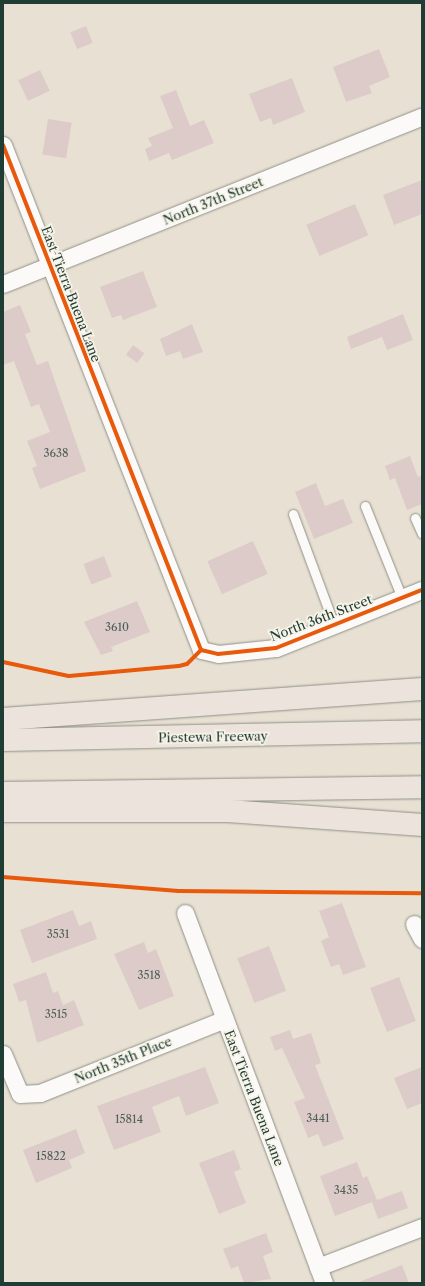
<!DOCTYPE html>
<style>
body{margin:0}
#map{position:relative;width:425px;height:1286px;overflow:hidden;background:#e8e1d3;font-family:"Libre Caslon Text",serif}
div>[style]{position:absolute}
.building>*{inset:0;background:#ddcbc9;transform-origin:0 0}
.roads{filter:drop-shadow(0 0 1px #8f9088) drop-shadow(0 0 1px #8f9088)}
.service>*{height:9px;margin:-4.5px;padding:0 4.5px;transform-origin:4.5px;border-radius:4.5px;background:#fcfaf8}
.minor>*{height:17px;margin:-8.5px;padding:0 8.5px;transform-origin:8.5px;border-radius:8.5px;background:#fcfaf8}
.motorway>*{height:22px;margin:-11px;padding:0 11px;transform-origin:11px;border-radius:11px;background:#ece4dc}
.cycleway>*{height:4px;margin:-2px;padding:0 2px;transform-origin:2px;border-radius:2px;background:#e8590c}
span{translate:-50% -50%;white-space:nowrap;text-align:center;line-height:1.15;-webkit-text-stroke:3.5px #f7f3e8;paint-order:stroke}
.number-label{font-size:11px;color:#4e6059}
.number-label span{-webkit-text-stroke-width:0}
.street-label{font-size:13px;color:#1f3d34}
.frame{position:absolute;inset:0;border:4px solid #1f3d34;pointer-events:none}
</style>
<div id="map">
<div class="building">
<i style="left:86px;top:26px;width:18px;height:17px;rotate:68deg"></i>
<i style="clip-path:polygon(379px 49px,390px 77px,369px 86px,372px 93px,346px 102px,333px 67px)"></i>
<i style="left:40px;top:70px;width:23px;height:24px;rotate:65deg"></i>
<i style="clip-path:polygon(292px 78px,305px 112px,273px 125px,271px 118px,260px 122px,249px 94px)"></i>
<i style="clip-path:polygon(176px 90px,190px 126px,204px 120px,214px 143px,172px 160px,169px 153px,149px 161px,145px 149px,152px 146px,148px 138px,173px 128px,160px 96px)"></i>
<i style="left:48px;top:119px;width:24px;height:36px;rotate:9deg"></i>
<i style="clip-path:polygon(422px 180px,422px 214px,394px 225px,383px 195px)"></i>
<i style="left:355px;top:204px;width:34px;height:53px;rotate:67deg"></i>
<i style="clip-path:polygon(143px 271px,157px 307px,123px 320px,121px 315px,112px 318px,100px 287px)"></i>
<i style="clip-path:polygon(20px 305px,31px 332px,25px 334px,37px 365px,48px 361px,86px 471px,40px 489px,32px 468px,37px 466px,27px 441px,50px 432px,39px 404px,31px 407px,14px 361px,3px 365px,3px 312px)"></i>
<i style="clip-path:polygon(403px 314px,413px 340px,387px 350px,382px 337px,351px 349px,347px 337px)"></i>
<i style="clip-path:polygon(192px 324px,203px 352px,183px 359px,180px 351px,166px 356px,160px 339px)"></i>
<i style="left:133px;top:345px;width:14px;height:12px;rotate:36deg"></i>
<i style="clip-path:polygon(410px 456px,418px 477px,422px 475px,422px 504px,407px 510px,395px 478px,390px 480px,385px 466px)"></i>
<i style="clip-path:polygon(316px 483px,325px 506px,343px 499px,353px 523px,314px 539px,295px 492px)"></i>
<i style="left:253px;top:541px;width:36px;height:50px;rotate:66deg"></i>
<i style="left:104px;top:556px;width:22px;height:22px;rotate:69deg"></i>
<i style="clip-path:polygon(137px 601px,150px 632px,111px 647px,113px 651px,101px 655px,84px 622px)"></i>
<i style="clip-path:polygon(342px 903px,366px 967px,343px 975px,339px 964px,331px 967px,321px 941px,329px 937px,319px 911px)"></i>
<i style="clip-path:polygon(73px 910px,79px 926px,91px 921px,97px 939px,32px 963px,20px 930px)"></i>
<i style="clip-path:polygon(144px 942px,148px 953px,156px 949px,174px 996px,139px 1010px,114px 954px)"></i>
<i style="left:269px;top:946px;width:48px;height:34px;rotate:69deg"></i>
<i style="clip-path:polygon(46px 972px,53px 993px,58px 991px,63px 1005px,74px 1000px,84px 1025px,37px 1043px,26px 1000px,19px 1002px,13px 984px)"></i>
<i style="left:399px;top:977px;width:47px;height:31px;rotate:69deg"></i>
<i style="clip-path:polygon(290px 1030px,293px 1039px,311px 1033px,321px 1063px,315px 1065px,344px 1139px,323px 1147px,318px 1134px,308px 1138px,294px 1102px,305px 1098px,282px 1048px,275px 1051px,270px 1037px)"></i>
<i style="clip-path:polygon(205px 1067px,219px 1103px,186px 1116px,179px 1096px,152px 1107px,161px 1132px,114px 1150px,97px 1106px)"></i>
<i style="clip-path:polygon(422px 1067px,422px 1103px,407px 1109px,394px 1078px)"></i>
<i style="clip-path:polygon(76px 1129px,85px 1153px,69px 1160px,72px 1168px,36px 1183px,23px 1150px)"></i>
<i style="clip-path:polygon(234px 1150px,241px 1169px,234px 1172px,246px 1203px,219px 1214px,199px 1163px)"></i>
<i style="clip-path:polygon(357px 1162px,363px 1178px,367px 1176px,377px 1200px,402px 1191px,408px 1208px,378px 1219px,372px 1202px,335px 1216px,320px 1176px)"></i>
<i style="clip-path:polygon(266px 1233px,273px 1252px,263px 1256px,271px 1279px,244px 1283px,238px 1266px,231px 1269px,223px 1249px)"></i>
<i style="clip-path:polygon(402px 1265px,409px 1283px,359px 1283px,359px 1282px)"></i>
</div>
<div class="roads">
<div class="service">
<i style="left:365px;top:506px;width:99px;rotate:68.1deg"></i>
<i style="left:293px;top:514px;width:118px;rotate:69.7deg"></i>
<i style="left:415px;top:518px;width:17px;rotate:66deg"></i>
</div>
<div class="minor">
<i style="left:3px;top:145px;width:542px;rotate:68.59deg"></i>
<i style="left:201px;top:650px;width:17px;rotate:13deg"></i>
<i style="left:218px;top:654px;width:58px;rotate:-5.9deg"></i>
<i style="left:276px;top:648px;width:157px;rotate:-21.7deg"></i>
<i style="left:3px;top:284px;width:451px;rotate:-21.8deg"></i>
<i style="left:185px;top:913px;width:395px;rotate:69.4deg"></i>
<i style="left:414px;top:924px;width:17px;rotate:62deg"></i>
<i style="left:3px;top:1054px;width:43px;rotate:67deg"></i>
<i style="left:20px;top:1094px;width:20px;rotate:-3deg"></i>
<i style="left:40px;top:1093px;width:199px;rotate:-21.8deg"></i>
<i style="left:318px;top:1267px;width:111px;rotate:-21deg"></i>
</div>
<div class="motorway">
<i style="left:3px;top:719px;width:420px;rotate:-4.1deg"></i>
<i style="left:3px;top:740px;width:419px;rotate:-1.2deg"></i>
<i style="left:3px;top:793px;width:419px;rotate:-0.8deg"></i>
<i style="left:3px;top:811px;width:225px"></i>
<i style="left:228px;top:811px;width:195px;rotate:4.1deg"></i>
</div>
</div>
<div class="cycleway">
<i style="left:3px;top:145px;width:542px;rotate:68.59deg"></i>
<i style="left:201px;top:650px;width:17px;rotate:13deg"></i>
<i style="left:218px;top:654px;width:58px;rotate:-5.9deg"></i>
<i style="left:276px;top:648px;width:157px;rotate:-21.7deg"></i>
<i style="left:3px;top:662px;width:67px;rotate:12deg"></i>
<i style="left:69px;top:676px;width:110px;rotate:-5.2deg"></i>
<i style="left:179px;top:666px;width:8px;rotate:-14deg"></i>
<i style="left:187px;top:664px;width:20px;rotate:-45deg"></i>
<i style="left:3px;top:877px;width:176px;rotate:4.6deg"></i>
<i style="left:178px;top:891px;width:244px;rotate:0.5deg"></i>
</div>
<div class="number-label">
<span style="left:56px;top:453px">3638</span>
<span style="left:117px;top:627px">3610</span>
<span style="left:58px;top:934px">3531</span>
<span style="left:149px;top:975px">3518</span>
<span style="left:56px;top:1014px">3515</span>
<span style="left:318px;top:1118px">3441</span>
<span style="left:129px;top:1119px">15814</span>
<span style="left:51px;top:1156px">15822</span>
<span style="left:346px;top:1190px">3435</span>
</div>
<div class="street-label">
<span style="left:213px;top:201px;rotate:-22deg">North 37th Street</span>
<span style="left:71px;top:294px;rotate:69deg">East Tierra Buena Lane</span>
<span style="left:321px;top:618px;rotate:-21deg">North 36th Street</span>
<span style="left:213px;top:737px;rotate:-1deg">Piestewa Freeway</span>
<span style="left:123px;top:1060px;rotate:-22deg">North 35th Place</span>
<span style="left:254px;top:1098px;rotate:69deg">East Tierra Buena Lane</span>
</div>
<div class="frame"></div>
</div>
